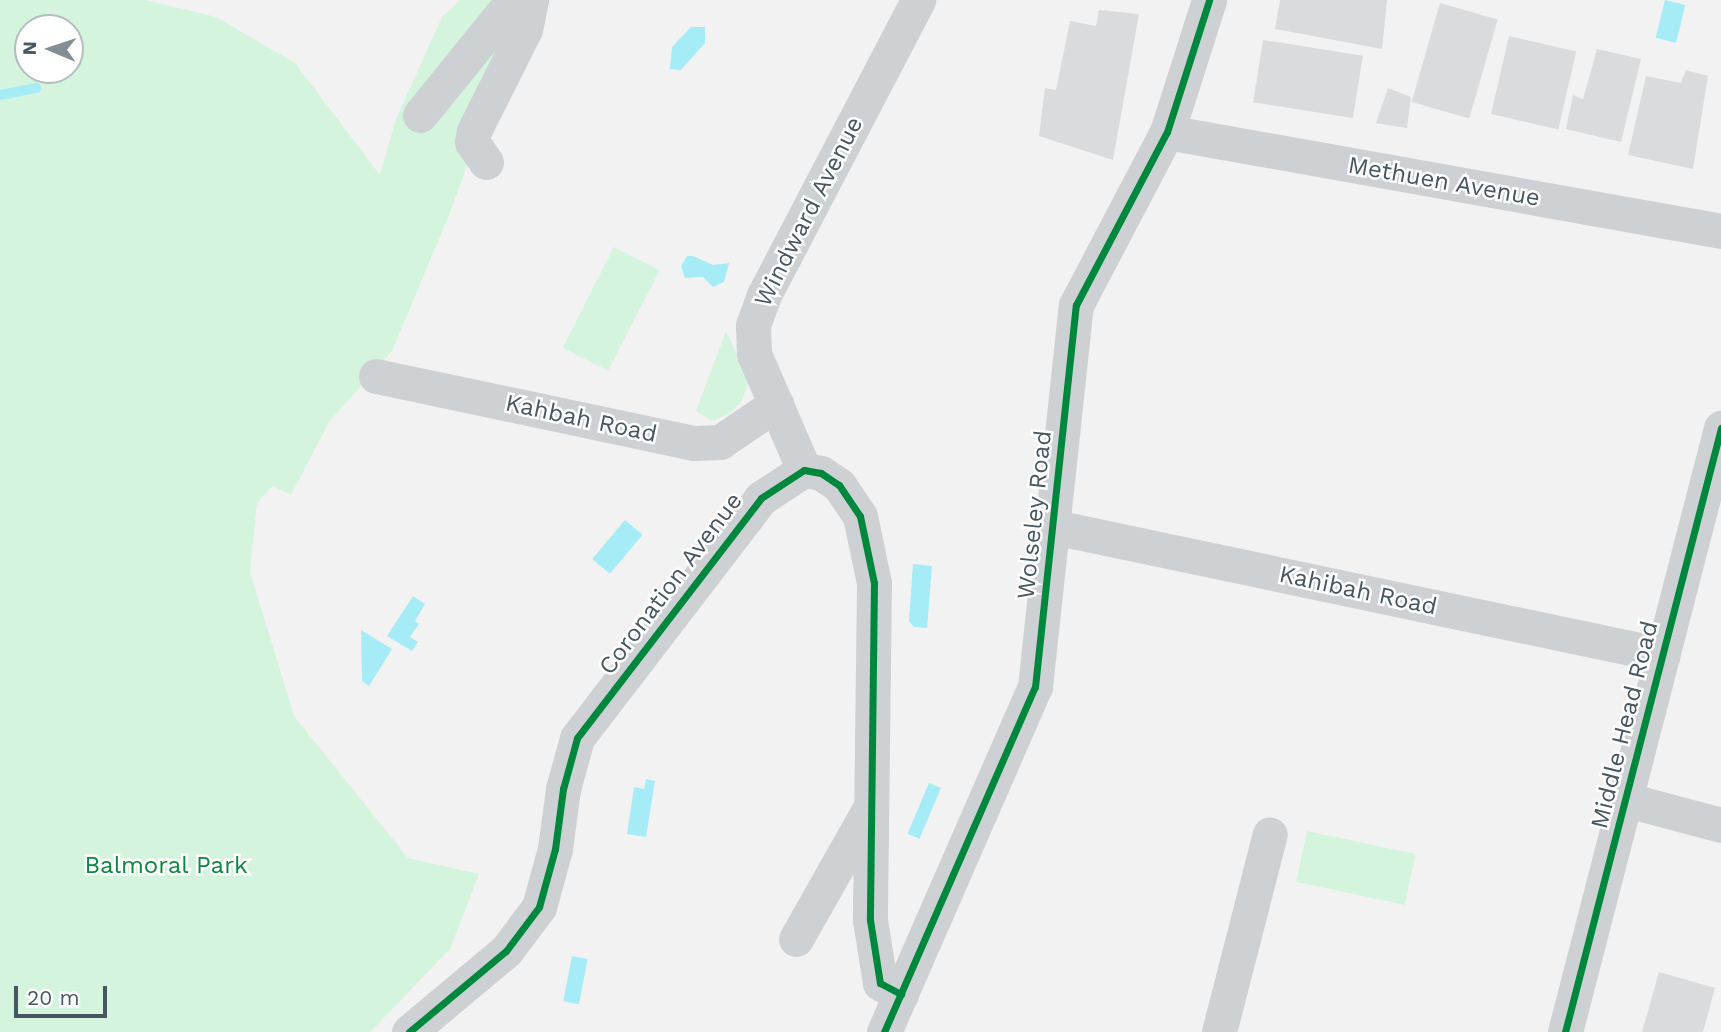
<!DOCTYPE html>
<style>
body{margin:0}
#map{position:relative;width:1721px;height:1032px;overflow:hidden;background:#f3f2f2;font-family:"Work Sans",sans-serif}
div>[style]{position:absolute}
.green>*{inset:0;background:#d4f4dd;transform-origin:0 0}
.water>*{inset:0;background:#a5ecf6;transform-origin:0 0}
.stream>*{height:10px;margin:-5px;padding:0 5px;transform-origin:5px;border-radius:5px;background:#a5ecf6}
.building>*{inset:0;background:#d9dbdc;transform-origin:0 0}
.minor>*{height:35px;margin:-17.5px;padding:0 17.5px;transform-origin:17.5px;border-radius:17.5px;background:#cdd1d3}
.cycleway>*{height:7px;margin:-3.5px;padding:0 3.5px;transform-origin:3.5px;border-radius:3.5px;background:#00873e}
span{translate:-50% -50%;white-space:nowrap;text-align:center;line-height:1.15;-webkit-text-stroke:5px #fff;paint-order:stroke}
.street-label{font-size:24px;color:#465761}
.park-label{font-size:24px;color:#0c883e}
.north{position:absolute;left:14px;top:14px;width:70px;height:70px;box-sizing:border-box;background:#fff;border:2px solid #b5bcc0;border-radius:50%;rotate:272deg;font-size:19px;font-weight:700;line-height:28px;text-align:center;color:#465761}
.north::after{content:'';display:block;margin:auto;width:24px;height:32px;background:#838d94;clip-path:polygon(50% 0,100% 100%,50% 72%,0 100%)}
.scale{position:absolute;left:14px;top:986px;width:93px;height:32px;box-sizing:border-box;border:4px solid #465761;border-top:0;padding-left:9px;font-size:21px;line-height:24px;white-space:nowrap;color:#465761;-webkit-text-stroke:5px #fff;paint-order:stroke}
</style>
<div id="map">
<div class="green">
<i style="clip-path:polygon(evenodd,0 0,146px 0,216px 17px,295px 63px,380px 175px,396px 119px,442px 17px,460px 0,528px 0,449px 215px,392px 351px,329px 422px,291px 495px,273px 486px,257px 503px,250px 572px,294px 716px,408px 858px,479px 874px,450px 949px,370px 1032px,0 1032px,0 0,28px 28px,70px 28px,70px 70px,28px 70px,28px 28px)"></i>
<i style="left:614px;top:247px;width:51px;height:113px;rotate:27deg"></i>
<i style="clip-path:polygon(726px 331px,749px 381px,741px 402px,729px 414px,712px 421px,696px 411px)"></i>
<i style="left:1307px;top:831px;width:111px;height:52px;rotate:12deg"></i>
</div>
<div class="water">
<i style="left:1665px;top:0;width:21px;height:39px;rotate:14deg"></i>
<i style="clip-path:polygon(691px 27px,705px 27px,705px 43px,681px 70px,670px 69px,672px 47px)"></i>
<i style="clip-path:polygon(687px 256px,693px 256px,713px 265px,729px 263px,724px 282px,713px 287px,703px 277px,685px 278px,681px 266px)"></i>
<i style="left:625px;top:520px;width:23px;height:51px;rotate:40deg"></i>
<i style="clip-path:polygon(913px 564px,932px 566px,927px 628px,914px 627px,909px 621px)"></i>
<i style="clip-path:polygon(413px 596px,425px 604px,415px 621px,419px 624px,410px 637px,418px 642px,412px 651px,387px 636px)"></i>
<i style="clip-path:polygon(361px 630px,392px 649px,369px 686px,362px 681px)"></i>
<i style="clip-path:polygon(646px 779px,655px 781px,646px 837px,627px 834px,634px 787px,644px 789px)"></i>
<i style="left:929px;top:783px;width:13px;height:55px;rotate:23deg"></i>
<i style="left:572px;top:956px;width:16px;height:46px;rotate:11deg"></i>
</div>
<div class="stream">
<i style="left:0;top:95px;width:37px;rotate:-11deg"></i>
</div>
<div class="building">
<i style="clip-path:polygon(1280px 0,1387px 0,1382px 49px,1275px 29px)"></i>
<i style="left:1440px;top:3px;width:60px;height:103px;rotate:16deg"></i>
<i style="clip-path:polygon(1099px 10px,1139px 14px,1113px 160px,1039px 136px,1045px 88px,1056px 90px,1070px 21px,1096px 26px)"></i>
<i style="left:1509px;top:36px;width:69px;height:80px;rotate:13deg"></i>
<i style="left:1263px;top:40px;width:101px;height:63px;rotate:9deg"></i>
<i style="clip-path:polygon(1597px 49px,1641px 59px,1621px 142px,1566px 129px,1573px 95px,1583px 99px)"></i>
<i style="clip-path:polygon(1686px 70px,1708px 76px,1693px 169px,1628px 155px,1646px 76px,1681px 83px)"></i>
<i style="clip-path:polygon(1388px 88px,1411px 97px,1407px 128px,1376px 123px)"></i>
<i style="clip-path:polygon(1659px 972px,1715px 988px,1703px 1032px,1642px 1032px)"></i>
</div>
<div class="minor">
<i style="left:420px;top:115px;width:148px;rotate:-51deg"></i>
<i style="left:1167px;top:132px;width:563px;rotate:10.13deg"></i>
<i style="left:486px;top:162px;width:24px;rotate:-125deg"></i>
<i style="left:472px;top:142px;width:11px;rotate:-80deg"></i>
<i style="left:474px;top:131px;width:114px;rotate:-63.4deg"></i>
<i style="left:525px;top:29px;width:30px;rotate:-78deg"></i>
<i style="left:376px;top:376px;width:325px;rotate:11.9deg"></i>
<i style="left:694px;top:443px;width:26px;rotate:-2deg"></i>
<i style="left:720px;top:442px;width:68px;rotate:-34.2deg"></i>
<i style="left:804px;top:470px;width:126px;rotate:-113.3deg"></i>
<i style="left:754px;top:354px;width:29px;rotate:-92deg"></i>
<i style="left:753px;top:325px;width:32px;rotate:-70deg"></i>
<i style="left:764px;top:295px;width:333px;rotate:-62.4deg"></i>
<i style="left:1054px;top:527px;width:622px;rotate:11.87deg"></i>
<i style="left:1627px;top:800px;width:97px;rotate:14.9deg"></i>
<i style="left:796px;top:939px;width:150px;rotate:-60.5deg"></i>
<i style="left:409px;top:1032px;width:126px;rotate:-39.9deg"></i>
<i style="left:506px;top:951px;width:55px;rotate:-53.1deg"></i>
<i style="left:539px;top:907px;width:60px;rotate:-74.6deg"></i>
<i style="left:555px;top:849px;width:61px;rotate:-82.4deg"></i>
<i style="left:563px;top:789px;width:53px;rotate:-74.6deg"></i>
<i style="left:577px;top:738px;width:302px;rotate:-52.5deg"></i>
<i style="left:761px;top:498px;width:51px;rotate:-33.1deg"></i>
<i style="left:804px;top:470px;width:17px;rotate:10deg"></i>
<i style="left:821px;top:473px;width:22px;rotate:34deg"></i>
<i style="left:839px;top:485px;width:37px;rotate:56deg"></i>
<i style="left:860px;top:516px;width:68px;rotate:78.2deg"></i>
<i style="left:874px;top:583px;width:337px;rotate:90.7deg"></i>
<i style="left:870px;top:920px;width:64px;rotate:81deg"></i>
<i style="left:880px;top:983px;width:24px;rotate:28deg"></i>
<i style="left:884px;top:1032px;width:377px;rotate:-66.4deg"></i>
<i style="left:1035px;top:687px;width:384px;rotate:-83.9deg"></i>
<i style="left:1076px;top:305px;width:195px;rotate:-62.3deg"></i>
<i style="left:1167px;top:132px;width:139px;rotate:-72.3deg"></i>
<i style="left:1219px;top:1032px;width:204px;rotate:-75.6deg"></i>
<i style="left:1565px;top:1032px;width:624px;rotate:-75.52deg"></i>
</div>
<div class="cycleway">
<i style="left:409px;top:1032px;width:126px;rotate:-39.9deg"></i>
<i style="left:506px;top:951px;width:55px;rotate:-53.1deg"></i>
<i style="left:539px;top:907px;width:60px;rotate:-74.6deg"></i>
<i style="left:555px;top:849px;width:61px;rotate:-82.4deg"></i>
<i style="left:563px;top:789px;width:53px;rotate:-74.6deg"></i>
<i style="left:577px;top:738px;width:302px;rotate:-52.5deg"></i>
<i style="left:761px;top:498px;width:51px;rotate:-33.1deg"></i>
<i style="left:804px;top:470px;width:17px;rotate:10deg"></i>
<i style="left:821px;top:473px;width:22px;rotate:34deg"></i>
<i style="left:839px;top:485px;width:37px;rotate:56deg"></i>
<i style="left:860px;top:516px;width:68px;rotate:78.2deg"></i>
<i style="left:874px;top:583px;width:337px;rotate:90.7deg"></i>
<i style="left:870px;top:920px;width:64px;rotate:81deg"></i>
<i style="left:880px;top:983px;width:24px;rotate:28deg"></i>
<i style="left:884px;top:1032px;width:377px;rotate:-66.4deg"></i>
<i style="left:1035px;top:687px;width:384px;rotate:-83.9deg"></i>
<i style="left:1076px;top:305px;width:195px;rotate:-62.3deg"></i>
<i style="left:1167px;top:132px;width:139px;rotate:-72.3deg"></i>
<i style="left:1565px;top:1032px;width:624px;rotate:-75.52deg"></i>
</div>
<div class="street-label">
<span style="left:1444px;top:182px;rotate:10deg">Methuen Avenue</span>
<span style="left:809px;top:212px;rotate:-63deg">Windward Avenue</span>
<span style="left:581px;top:419px;rotate:12deg">Kahbah Road</span>
<span style="left:1035px;top:515px;rotate:-84deg">Wolseley Road</span>
<span style="left:671px;top:584px;rotate:-53deg">Coronation Avenue</span>
<span style="left:1358px;top:591px;rotate:12deg">Kahibah Road</span>
<span style="left:1625px;top:725px;rotate:-76deg">Middle Head Road</span>
</div>
<div class="park-label">
<span style="left:166px;top:866px">Balmoral Park</span>
</div>
<div class="north">N</div>
<div class="scale">20 m</div>
</div>
